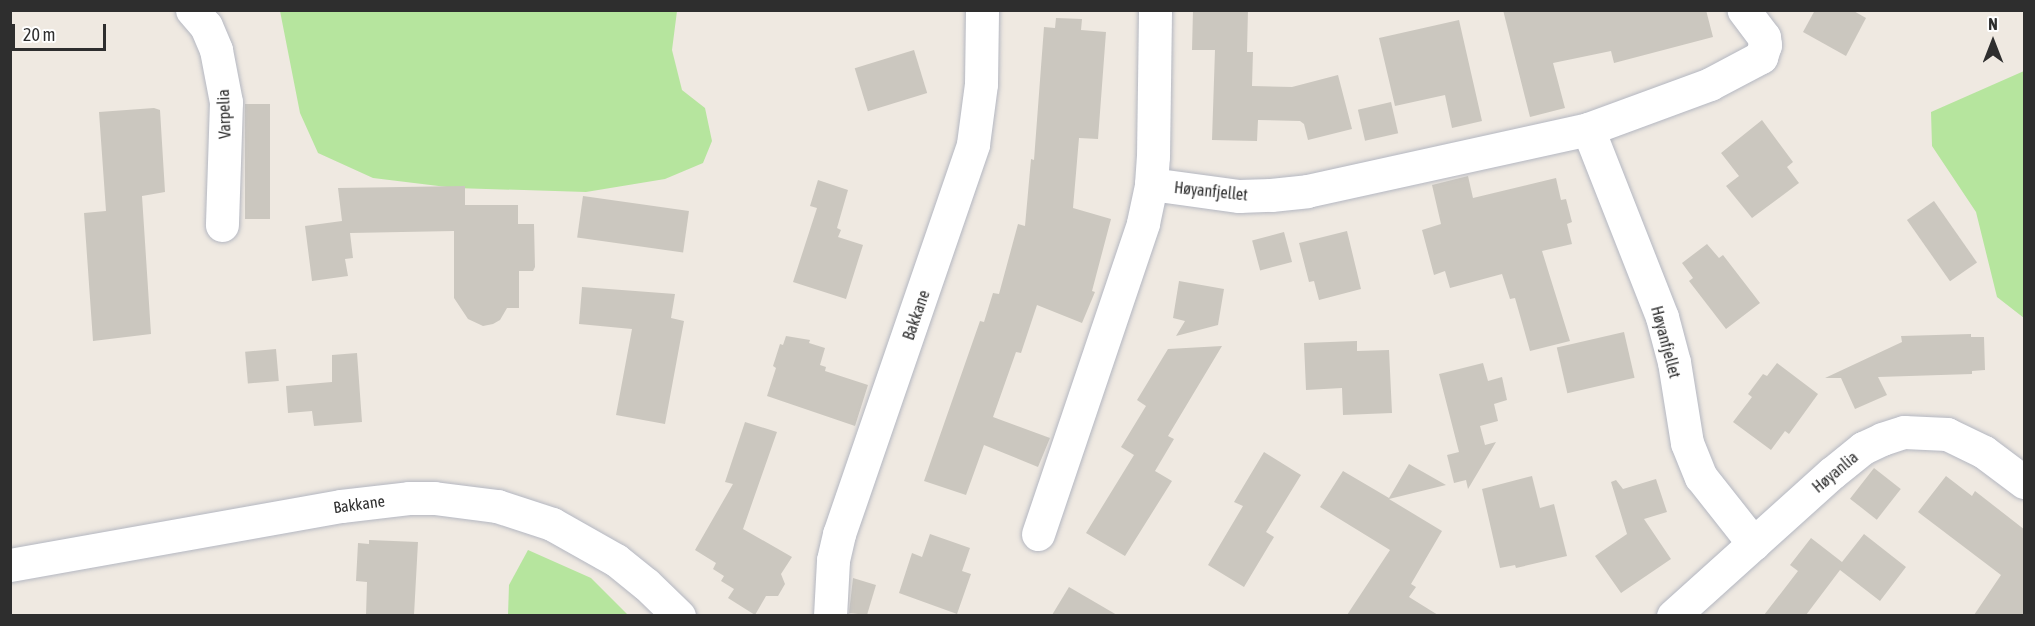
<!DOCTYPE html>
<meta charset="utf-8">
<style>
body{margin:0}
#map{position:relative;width:2035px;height:626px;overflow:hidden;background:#efe9e1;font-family:"Asap Condensed",sans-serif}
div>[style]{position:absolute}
.green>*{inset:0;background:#b6e59e}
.building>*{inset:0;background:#cbc7bf;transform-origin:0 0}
.roads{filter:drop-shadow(0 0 2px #b4b7c1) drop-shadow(0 0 2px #b4b7c1)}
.minor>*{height:33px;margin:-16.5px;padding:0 16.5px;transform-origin:16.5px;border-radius:16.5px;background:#fff}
span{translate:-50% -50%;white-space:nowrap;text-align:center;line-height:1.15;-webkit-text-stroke:4.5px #fff;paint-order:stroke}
.street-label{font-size:16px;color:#2e2e2e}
.frame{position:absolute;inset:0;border:12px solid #2e2e2e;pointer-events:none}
.north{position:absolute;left:1963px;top:12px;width:60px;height:60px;-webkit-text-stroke:4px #fff;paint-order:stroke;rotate:0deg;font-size:16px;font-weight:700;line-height:24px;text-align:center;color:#2e2e2e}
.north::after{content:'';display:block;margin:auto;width:21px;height:27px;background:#2e2e2e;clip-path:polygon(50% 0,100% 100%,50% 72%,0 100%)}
.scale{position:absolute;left:12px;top:24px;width:94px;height:27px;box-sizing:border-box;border:3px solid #2e2e2e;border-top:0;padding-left:8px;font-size:18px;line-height:21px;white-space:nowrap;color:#2e2e2e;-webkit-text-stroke:4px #fff;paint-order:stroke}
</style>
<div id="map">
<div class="green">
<i style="clip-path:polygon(280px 11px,677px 11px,672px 50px,682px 90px,705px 108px,712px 141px,703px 163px,665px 179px,586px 192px,455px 188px,373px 178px,318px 153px,300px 113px)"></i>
<i style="clip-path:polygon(2024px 71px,2024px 318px,1997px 297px,1976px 212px,1932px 146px,1931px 112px)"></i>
<i style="clip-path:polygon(528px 550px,591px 578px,628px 615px,508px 615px,509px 585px)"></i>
</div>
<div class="building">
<i style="clip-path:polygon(1193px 10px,1248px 10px,1247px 52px,1253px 52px,1252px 86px,1292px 87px,1338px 75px,1352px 129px,1308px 140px,1304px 124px,1300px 121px,1258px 120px,1257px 141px,1212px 140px,1215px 50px,1192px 50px)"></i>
<i style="clip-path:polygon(1503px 10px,1706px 10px,1713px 37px,1614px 63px,1611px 51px,1553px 63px,1565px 108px,1530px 117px)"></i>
<i style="clip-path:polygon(1815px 10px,1852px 10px,1866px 18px,1846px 56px,1803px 32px)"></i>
<i style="clip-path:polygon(1056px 18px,1082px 19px,1081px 30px,1106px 32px,1098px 139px,1079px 138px,1073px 208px,1111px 219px,1092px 291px,1095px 292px,1082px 323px,1037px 305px,1021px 353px,1016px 352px,993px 417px,1050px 438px,1038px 467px,984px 445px,966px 495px,924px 481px,980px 321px,984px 322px,993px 293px,999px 294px,1018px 224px,1025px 226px,1031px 159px,1034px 160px,1044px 27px,1055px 28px)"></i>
<i style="clip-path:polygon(1459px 20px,1482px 121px,1452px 128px,1445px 95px,1395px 106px,1379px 38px)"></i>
<i style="left:914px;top:50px;width:45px;height:62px;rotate:73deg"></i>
<i style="left:1391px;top:102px;width:32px;height:34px;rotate:77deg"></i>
<i style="left:245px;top:104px;width:25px;height:115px"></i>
<i style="clip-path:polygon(154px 108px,160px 110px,165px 192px,142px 196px,151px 334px,93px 341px,84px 213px,106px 211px,99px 112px)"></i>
<i style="clip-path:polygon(1762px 120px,1793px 162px,1787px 167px,1799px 183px,1752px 218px,1726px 186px,1739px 176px,1721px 153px)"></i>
<i style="clip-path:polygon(1468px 176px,1473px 198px,1556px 178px,1561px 200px,1566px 199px,1572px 222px,1567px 224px,1572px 244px,1542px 251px,1570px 341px,1530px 351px,1515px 298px,1510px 299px,1502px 274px,1450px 288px,1445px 271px,1434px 275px,1422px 230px,1441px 224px,1432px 185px)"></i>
<i style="clip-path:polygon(818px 180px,848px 190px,837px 228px,841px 230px,838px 237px,863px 245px,846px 299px,793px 282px,817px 208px,810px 206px)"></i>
<i style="clip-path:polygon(465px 186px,465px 205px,518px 205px,518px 224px,534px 224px,535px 267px,533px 271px,519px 271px,519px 308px,507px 308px,500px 320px,493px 324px,483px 326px,468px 319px,454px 298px,454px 231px,350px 233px,353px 258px,345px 259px,348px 276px,312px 281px,305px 226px,342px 221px,338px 188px)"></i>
<i style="left:583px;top:196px;width:107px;height:42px;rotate:8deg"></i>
<i style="left:1934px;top:201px;width:75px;height:33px;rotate:55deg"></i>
<i style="clip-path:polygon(1347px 231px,1361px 289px,1319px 300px,1314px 281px,1309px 282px,1299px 243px)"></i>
<i style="left:1284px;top:232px;width:31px;height:33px;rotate:75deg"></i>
<i style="clip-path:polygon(1707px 244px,1719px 258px,1723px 255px,1760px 303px,1726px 329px,1689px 281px,1693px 278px,1682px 263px)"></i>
<i style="clip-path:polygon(1179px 281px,1224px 289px,1218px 325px,1176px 336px,1185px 321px,1173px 318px)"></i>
<i style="clip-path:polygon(582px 287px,675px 294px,671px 318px,684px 321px,665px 424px,616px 415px,632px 329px,579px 324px)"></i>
<i style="left:1624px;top:332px;width:47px;height:69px;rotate:77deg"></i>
<i style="clip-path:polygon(1971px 334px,1971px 337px,1984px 337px,1985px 370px,1972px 371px,1972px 374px,1878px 377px,1887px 395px,1855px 409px,1841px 378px,1825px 378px,1902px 342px,1901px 336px)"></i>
<i style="clip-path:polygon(786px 336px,810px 340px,809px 343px,825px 348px,820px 365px,826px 367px,825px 371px,868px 385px,855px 426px,767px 396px,776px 368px,773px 366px,780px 344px,783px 345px)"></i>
<i style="clip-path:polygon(1357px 341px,1357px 351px,1389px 350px,1392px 413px,1343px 415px,1342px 388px,1306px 390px,1304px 343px)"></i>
<i style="clip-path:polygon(1222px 346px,1168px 436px,1174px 439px,1155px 471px,1172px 481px,1125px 556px,1086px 533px,1134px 455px,1121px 447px,1146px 406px,1137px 400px,1168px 349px)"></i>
<i style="left:276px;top:349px;width:32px;height:31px;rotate:85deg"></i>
<i style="clip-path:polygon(357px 353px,362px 422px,314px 426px,312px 411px,288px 413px,286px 386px,332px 382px,332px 355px)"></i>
<i style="clip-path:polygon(1483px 363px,1488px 381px,1502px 377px,1507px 400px,1494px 404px,1498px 421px,1480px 426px,1485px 445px,1496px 442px,1468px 489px,1466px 480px,1454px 483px,1447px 455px,1459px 452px,1439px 374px)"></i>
<i style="clip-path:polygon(1777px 363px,1818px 394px,1789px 434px,1785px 431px,1771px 450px,1733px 422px,1752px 397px,1748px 394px,1763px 374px,1767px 376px)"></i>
<i style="clip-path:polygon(745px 422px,777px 432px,743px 529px,792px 557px,781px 574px,785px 584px,778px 596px,766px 596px,755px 615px,728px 598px,734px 589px,721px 581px,724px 576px,713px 569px,716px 563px,695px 550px,733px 484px,725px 482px)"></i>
<i style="clip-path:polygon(1264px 452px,1301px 475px,1266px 532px,1274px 537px,1244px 587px,1208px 565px,1243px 506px,1234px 502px)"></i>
<i style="clip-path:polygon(1409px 464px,1446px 485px,1389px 499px,1442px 531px,1411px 584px,1416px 587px,1409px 597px,1438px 615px,1347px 615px,1390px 550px,1320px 507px,1343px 471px,1389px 498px)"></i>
<i style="left:1874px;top:468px;width:34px;height:39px;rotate:38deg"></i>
<i style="clip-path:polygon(1532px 476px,1540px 508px,1554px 504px,1567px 556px,1516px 568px,1515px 565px,1500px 568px,1482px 489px)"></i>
<i style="clip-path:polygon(1946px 476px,1972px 496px,1975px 491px,2025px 530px,2025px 615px,1974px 615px,2001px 575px,1918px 512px)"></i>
<i style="clip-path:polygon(1656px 479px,1667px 512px,1644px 519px,1671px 559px,1621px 593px,1595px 556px,1627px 534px,1611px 482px,1616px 480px,1623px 489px)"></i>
<i style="clip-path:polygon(930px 534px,970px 548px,962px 571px,971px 574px,957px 614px,899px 593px,912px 553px,922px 557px)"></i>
<i style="clip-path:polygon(1864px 534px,1906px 567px,1880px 601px,1840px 570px,1806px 615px,1764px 615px,1798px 571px,1790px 565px,1811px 538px,1842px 562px)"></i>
<i style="clip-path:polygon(369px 540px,418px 542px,414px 615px,366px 615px,367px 582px,356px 581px,358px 543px,369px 544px)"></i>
<i style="clip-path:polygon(853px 578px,876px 585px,867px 615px,849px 613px)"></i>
<i style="clip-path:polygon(1069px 587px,1117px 615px,1052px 615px)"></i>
</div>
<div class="roads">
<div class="minor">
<i style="left:192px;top:10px;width:21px;rotate:49deg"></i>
<i style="left:206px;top:26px;width:26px;rotate:67deg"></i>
<i style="left:216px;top:50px;width:53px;rotate:79.1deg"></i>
<i style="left:226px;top:102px;width:123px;rotate:91.9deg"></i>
<i style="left:1588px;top:129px;width:202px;rotate:68.5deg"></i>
<i style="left:1662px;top:317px;width:47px;rotate:75.1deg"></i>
<i style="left:1674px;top:362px;width:82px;rotate:80.9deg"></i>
<i style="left:1687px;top:443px;width:37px;rotate:68deg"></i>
<i style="left:1701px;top:477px;width:85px;rotate:51.7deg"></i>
<i style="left:1151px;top:184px;width:89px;rotate:7.8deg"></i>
<i style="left:1239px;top:196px;width:32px;rotate:-2deg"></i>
<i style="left:1271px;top:195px;width:36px;rotate:-6deg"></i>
<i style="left:1307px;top:191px;width:288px;rotate:-12.4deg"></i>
<i style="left:1588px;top:129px;width:130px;rotate:-20.2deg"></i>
<i style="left:1710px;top:84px;width:58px;rotate:-27.9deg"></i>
<i style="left:1761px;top:57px;width:13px;rotate:-72deg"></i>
<i style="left:1765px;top:45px;width:8px;rotate:-97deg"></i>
<i style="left:1764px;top:37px;width:34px;rotate:-127deg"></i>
<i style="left:1038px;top:534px;width:328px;rotate:-71.3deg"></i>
<i style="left:1143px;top:223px;width:40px;rotate:-78deg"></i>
<i style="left:1151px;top:184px;width:28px;rotate:-86deg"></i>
<i style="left:1153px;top:156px;width:146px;rotate:-89.2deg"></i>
<i style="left:10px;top:565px;width:336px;rotate:-10.1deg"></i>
<i style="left:341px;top:506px;width:68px;rotate:-6.7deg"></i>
<i style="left:409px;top:498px;width:25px"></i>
<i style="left:434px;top:498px;width:64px;rotate:7.2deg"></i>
<i style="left:497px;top:506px;width:58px;rotate:18.1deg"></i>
<i style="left:552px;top:524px;width:73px;rotate:29.4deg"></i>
<i style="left:616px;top:560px;width:38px;rotate:39deg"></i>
<i style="left:646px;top:584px;width:46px;rotate:44.1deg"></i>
<i style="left:830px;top:616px;width:56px;rotate:-86.9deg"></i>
<i style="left:833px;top:560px;width:27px;rotate:-77deg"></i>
<i style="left:839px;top:534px;width:412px;rotate:-71deg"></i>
<i style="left:973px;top:144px;width:61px;rotate:-82.4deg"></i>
<i style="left:981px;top:84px;width:74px;rotate:-89.2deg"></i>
<i style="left:1673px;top:616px;width:214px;rotate:-42deg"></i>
<i style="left:1832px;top:473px;width:40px;rotate:-39deg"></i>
<i style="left:1863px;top:448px;width:21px;rotate:-25deg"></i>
<i style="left:1882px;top:439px;width:23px;rotate:-18deg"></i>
<i style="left:1904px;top:432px;width:43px;rotate:2.7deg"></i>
<i style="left:1947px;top:434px;width:41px;rotate:25.9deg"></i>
<i style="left:1984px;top:452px;width:50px;rotate:36.9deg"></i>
</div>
</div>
<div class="street-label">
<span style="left:224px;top:114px;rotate:-92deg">Varpelia</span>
<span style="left:1211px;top:191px;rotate:6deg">Høyanfjellet</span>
<span style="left:916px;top:315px;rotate:-71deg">Bakkane</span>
<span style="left:1666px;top:342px;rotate:75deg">Høyanfjellet</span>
<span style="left:1835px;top:472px;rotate:-40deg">Høyanlia</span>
<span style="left:359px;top:504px;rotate:-8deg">Bakkane</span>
</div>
<div class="frame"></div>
<div class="north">N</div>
<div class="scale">20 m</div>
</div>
